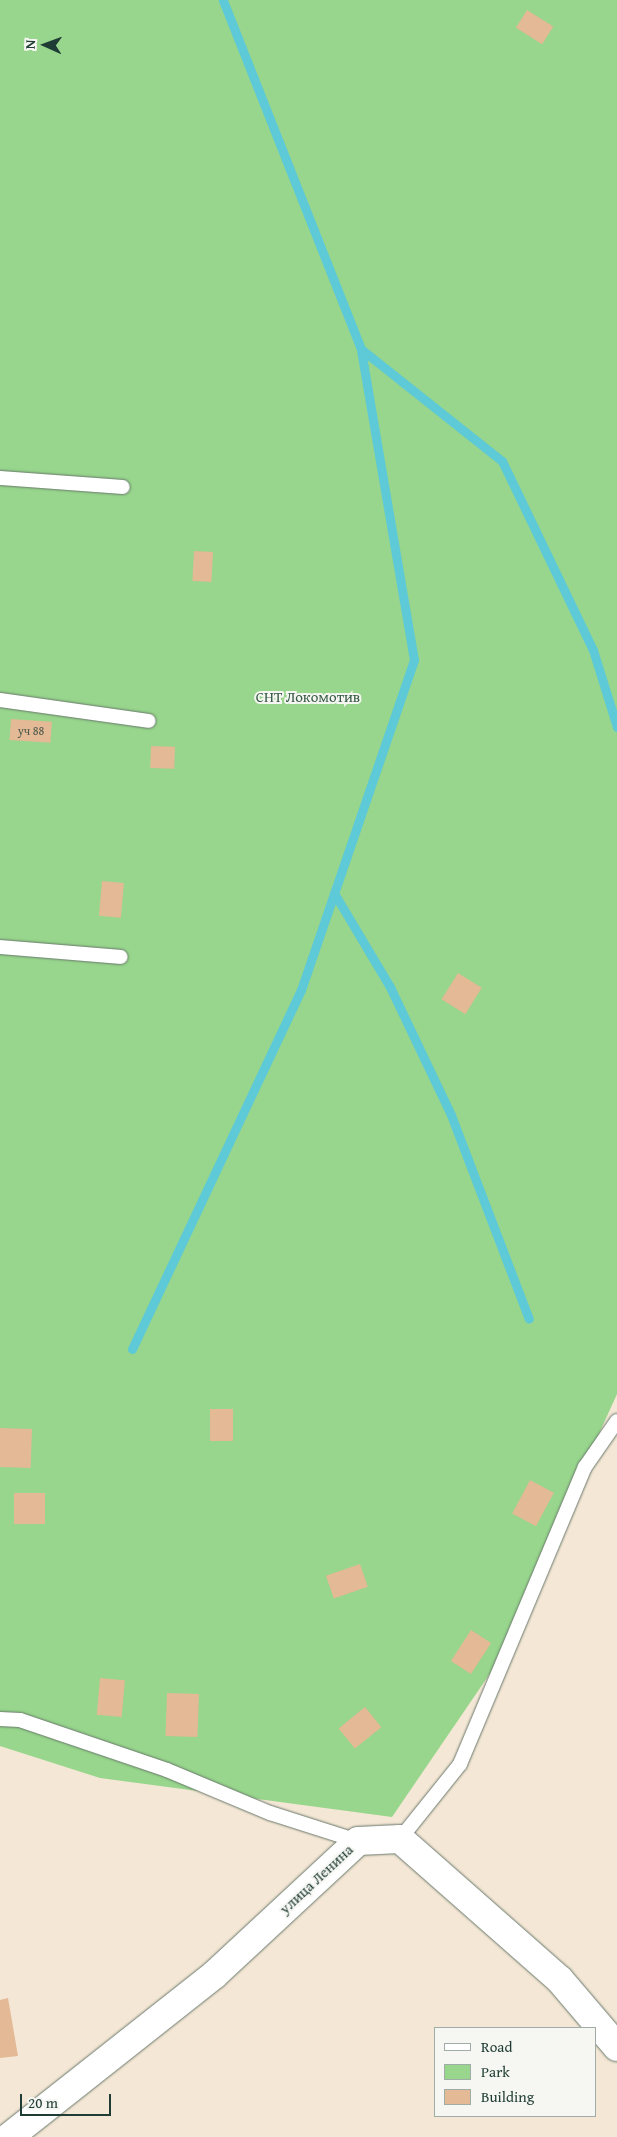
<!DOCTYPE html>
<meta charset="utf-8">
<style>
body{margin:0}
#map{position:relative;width:617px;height:2137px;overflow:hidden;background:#f4e7d5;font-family:"Gentium Book Plus",serif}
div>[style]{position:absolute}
.green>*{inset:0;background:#97d68c}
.stream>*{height:9px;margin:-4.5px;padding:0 4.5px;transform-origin:4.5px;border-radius:4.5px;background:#5ec9d7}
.building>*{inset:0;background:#e3b996;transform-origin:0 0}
.roads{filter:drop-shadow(0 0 1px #6a786c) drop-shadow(0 0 1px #6a786c)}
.service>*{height:14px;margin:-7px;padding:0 7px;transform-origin:7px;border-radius:7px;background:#fff}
.minor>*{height:28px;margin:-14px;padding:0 14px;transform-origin:14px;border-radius:14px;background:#fff}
span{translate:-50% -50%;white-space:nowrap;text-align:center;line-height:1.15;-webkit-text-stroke:4px #f6f6f2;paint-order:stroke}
.number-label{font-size:12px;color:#505c4c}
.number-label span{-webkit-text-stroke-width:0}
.park-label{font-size:15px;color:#375c46}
.street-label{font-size:15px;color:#1f3d34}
.legend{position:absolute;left:434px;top:2027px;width:162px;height:90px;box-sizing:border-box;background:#f6f6f2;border:1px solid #a0aca6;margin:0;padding:6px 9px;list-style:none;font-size:15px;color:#1f3d34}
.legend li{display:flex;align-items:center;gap:10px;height:25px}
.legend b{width:25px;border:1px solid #a0aca6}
.north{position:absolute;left:20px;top:20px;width:50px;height:50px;-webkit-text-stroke:4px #f6f6f2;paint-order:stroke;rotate:272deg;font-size:14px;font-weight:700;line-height:20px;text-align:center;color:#1f3d34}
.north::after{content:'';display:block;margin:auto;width:18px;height:22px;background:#1f3d34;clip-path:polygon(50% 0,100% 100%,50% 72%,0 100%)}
.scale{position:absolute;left:20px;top:2094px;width:91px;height:22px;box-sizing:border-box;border:2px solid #1f3d34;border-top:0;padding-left:6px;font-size:15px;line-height:18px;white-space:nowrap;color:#1f3d34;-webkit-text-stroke:4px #f6f6f2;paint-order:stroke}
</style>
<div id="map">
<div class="green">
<i style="clip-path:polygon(0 0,617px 0,617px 1394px,491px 1672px,392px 1817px,100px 1778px,0 1746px)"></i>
</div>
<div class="stream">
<i style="left:361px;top:349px;width:180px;rotate:38.5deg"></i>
<i style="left:502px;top:461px;width:210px;rotate:64.3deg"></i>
<i style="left:593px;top:650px;width:81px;rotate:72.7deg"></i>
<i style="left:334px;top:893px;width:109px;rotate:59.2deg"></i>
<i style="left:390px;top:987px;width:142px;rotate:64.5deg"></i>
<i style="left:451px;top:1115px;width:218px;rotate:69.1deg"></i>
<i style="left:132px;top:1349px;width:397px;rotate:-64.8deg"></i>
<i style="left:301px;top:990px;width:349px;rotate:-71.1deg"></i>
<i style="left:414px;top:660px;width:315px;rotate:-99.7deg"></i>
<i style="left:361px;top:349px;width:375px;rotate:-111.6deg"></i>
</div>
<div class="building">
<i style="left:527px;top:10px;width:31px;height:21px;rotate:32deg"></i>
<i style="left:194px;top:551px;width:19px;height:30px;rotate:3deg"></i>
<i style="left:11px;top:719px;width:41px;height:21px;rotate:4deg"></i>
<i style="left:151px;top:746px;width:24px;height:22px;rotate:2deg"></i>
<i style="left:102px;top:881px;width:22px;height:35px;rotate:5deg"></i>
<i style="left:458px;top:973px;width:28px;height:31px;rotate:32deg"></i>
<i style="left:210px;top:1409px;width:23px;height:32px"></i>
<i style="left:0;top:1428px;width:32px;height:39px;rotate:2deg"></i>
<i style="left:530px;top:1480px;width:27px;height:38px;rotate:28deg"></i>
<i style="left:14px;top:1493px;width:31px;height:31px"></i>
<i style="left:360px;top:1564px;width:24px;height:36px;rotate:71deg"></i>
<i style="left:471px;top:1630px;width:24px;height:37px;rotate:33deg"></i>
<i style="left:100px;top:1678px;width:25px;height:37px;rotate:5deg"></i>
<i style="left:167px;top:1693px;width:32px;height:43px;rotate:2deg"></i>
<i style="left:365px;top:1707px;width:26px;height:34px;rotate:51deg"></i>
<i style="clip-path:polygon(8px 1998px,18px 2056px,0 2058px,0 2000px)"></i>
</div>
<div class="roads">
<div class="service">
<i style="left:0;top:478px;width:123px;rotate:4.2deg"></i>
<i style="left:0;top:700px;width:150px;rotate:8deg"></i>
<i style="left:0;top:947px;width:121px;rotate:4.7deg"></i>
<i style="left:0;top:1719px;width:20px;rotate:3deg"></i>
<i style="left:20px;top:1720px;width:155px;rotate:18.8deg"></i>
<i style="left:167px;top:1770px;width:112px;rotate:22.7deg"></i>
<i style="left:270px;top:1813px;width:92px;rotate:17.7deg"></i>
<i style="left:400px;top:1839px;width:96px;rotate:-51.3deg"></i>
<i style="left:460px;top:1764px;width:322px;rotate:-67.2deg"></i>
<i style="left:585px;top:1467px;width:56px;rotate:-55.2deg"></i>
</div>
<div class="minor">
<i style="left:9px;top:2137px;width:261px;rotate:-38.3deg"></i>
<i style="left:214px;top:1975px;width:197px;rotate:-42.9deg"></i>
<i style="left:358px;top:1841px;width:42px;rotate:-2.7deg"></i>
<i style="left:400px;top:1839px;width:213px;rotate:41.4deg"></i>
<i style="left:560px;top:1980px;width:88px;rotate:49.6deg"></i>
</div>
</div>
<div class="number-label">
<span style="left:31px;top:731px">уч 88</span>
</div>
<div class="park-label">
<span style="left:308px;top:697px">СНТ Локомотив</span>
</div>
<div class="street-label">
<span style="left:316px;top:1879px;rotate:-43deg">улица Ленина</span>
</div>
<ul class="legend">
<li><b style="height:6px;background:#fff"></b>Road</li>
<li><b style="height:14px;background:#97d68c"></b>Park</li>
<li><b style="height:14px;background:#e3b996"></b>Building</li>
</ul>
<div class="north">N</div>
<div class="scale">20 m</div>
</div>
